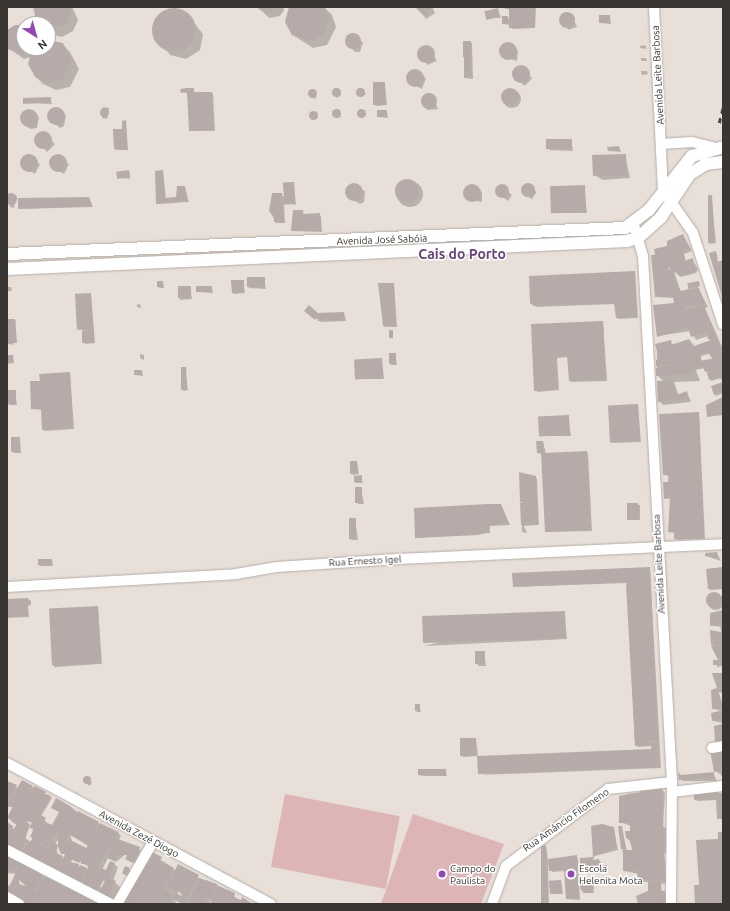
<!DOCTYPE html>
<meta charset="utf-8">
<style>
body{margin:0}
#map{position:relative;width:730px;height:911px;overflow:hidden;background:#e8dfd8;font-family:Ubuntu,sans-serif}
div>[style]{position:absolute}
.green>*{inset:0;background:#deb5b6;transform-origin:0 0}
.shadow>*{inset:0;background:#0003;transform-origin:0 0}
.round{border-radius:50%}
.building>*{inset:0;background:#b6aba8;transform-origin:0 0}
.roads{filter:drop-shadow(0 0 1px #b6ada6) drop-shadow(0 0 1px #b6ada6)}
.minor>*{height:10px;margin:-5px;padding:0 5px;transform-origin:5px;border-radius:5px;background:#fff}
.major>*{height:12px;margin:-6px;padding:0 6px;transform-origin:6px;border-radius:6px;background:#fff}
.rail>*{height:2.5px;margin-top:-1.25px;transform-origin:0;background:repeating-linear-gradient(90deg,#4b4744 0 5px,transparent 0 10px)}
.dots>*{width:11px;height:11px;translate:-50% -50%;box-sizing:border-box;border:2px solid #fff;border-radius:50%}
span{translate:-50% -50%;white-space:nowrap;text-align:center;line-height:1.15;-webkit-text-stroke:3px #fff;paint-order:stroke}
.street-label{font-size:10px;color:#383532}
.poi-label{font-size:10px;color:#383532}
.left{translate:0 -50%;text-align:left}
.district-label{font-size:14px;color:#69447e;font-weight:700}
.frame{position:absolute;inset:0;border:8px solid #383532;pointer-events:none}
.north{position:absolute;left:16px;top:16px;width:40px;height:40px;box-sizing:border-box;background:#fff;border:1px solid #afaead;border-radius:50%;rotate:143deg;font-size:11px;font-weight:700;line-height:16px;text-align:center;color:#383532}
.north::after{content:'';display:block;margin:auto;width:14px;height:18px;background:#9348ba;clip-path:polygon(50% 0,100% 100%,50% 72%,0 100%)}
</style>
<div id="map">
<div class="green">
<i style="left:285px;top:794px;width:117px;height:74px;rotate:11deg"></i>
<i style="clip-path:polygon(413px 814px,504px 844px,481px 904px,381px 904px)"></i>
</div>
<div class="shadow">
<i style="clip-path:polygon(36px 7px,72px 7px,78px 20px,73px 31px,62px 37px,50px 34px,48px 24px,41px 24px,35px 16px)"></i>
<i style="clip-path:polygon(258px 7px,283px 7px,284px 10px,280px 16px,269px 18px)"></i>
<i style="clip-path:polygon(292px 7px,324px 7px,332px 15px,336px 27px,327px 45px,313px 48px,293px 35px)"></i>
<i style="clip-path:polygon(418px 7px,432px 7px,435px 13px,426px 19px)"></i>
<i style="clip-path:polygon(500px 7px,536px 7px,535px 28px,512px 29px,511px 25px,503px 24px,507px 17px,510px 20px,510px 10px)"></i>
<i style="clip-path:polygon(497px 9px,501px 18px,485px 17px)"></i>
<i style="clip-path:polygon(171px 10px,186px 13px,203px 34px,200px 50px,186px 59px,170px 55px,154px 34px,157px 18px)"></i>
<i style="clip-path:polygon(572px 15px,577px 27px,568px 30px,562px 16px)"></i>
<i style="clip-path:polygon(610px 16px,611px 24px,601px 23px)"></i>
<i style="clip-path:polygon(24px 28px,24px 48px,48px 48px,48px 42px,62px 44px,70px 52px,79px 69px,70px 87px,56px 90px,43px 84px,36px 77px,31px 57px,24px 59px,7px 47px,7px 35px)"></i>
<i style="clip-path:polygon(350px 35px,363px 42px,360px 52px,355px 52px,346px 43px)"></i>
<i style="clip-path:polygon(464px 42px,472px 43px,473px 79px,466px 78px)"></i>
<i style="clip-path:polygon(503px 45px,518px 50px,517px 61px,503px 57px)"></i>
<i style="clip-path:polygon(645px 45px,647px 49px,640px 48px,640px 46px)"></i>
<i style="clip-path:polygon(429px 47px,437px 61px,427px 65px,420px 50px)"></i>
<i style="clip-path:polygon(640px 58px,646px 58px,647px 61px,642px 61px)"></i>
<i style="left:521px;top:67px;width:16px;height:11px;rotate:45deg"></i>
<i style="clip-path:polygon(411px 70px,426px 78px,422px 89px,408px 82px,407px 77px)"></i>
<i style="clip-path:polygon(641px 71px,647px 71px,648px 74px,642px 75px)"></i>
<i style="clip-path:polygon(385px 83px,387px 105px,376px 106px,375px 104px)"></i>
<i style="clip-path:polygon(336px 89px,341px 95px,337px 98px,333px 91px)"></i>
<i style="clip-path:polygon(362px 89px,366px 94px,361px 97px,357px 91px)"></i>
<i style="left:313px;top:90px;width:8px;height:4px;rotate:60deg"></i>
<i class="round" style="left:503px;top:90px;width:18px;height:18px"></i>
<i style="clip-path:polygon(181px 91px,213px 94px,215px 131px,190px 131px,189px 94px)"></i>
<i style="clip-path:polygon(433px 96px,438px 109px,427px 110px,423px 97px)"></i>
<i style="clip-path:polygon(50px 98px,52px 104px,24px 103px)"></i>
<i style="clip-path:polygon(103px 107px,109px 108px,107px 119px,102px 118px)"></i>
<i style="clip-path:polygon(361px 109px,366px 115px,362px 118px,358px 111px)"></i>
<i style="clip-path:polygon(338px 110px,341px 117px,336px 118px,333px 112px)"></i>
<i style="clip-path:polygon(51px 111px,66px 115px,64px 126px,60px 128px,50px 120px)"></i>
<i style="clip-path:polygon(387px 111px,388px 118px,378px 117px)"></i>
<i style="clip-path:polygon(315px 112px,318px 118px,313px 119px,310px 114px)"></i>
<i style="clip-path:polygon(24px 113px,39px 117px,37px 128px,30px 129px,22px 122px)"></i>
<i style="clip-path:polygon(126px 121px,128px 150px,116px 150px,115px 149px)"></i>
<i style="clip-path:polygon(43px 133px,55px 144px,47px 152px,36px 139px)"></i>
<i style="clip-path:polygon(571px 140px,573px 151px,548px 150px)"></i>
<i style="clip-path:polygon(619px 147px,621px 152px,608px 151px)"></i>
<i style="clip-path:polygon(625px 155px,630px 178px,603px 180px,594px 175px,593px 156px)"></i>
<i style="clip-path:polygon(26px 156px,40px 164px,35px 174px,22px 166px)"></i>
<i style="clip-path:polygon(55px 156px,69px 164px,64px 174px,51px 166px)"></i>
<i style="clip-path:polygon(129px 171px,130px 179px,118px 178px)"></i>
<i style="clip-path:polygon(163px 171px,166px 199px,177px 198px,184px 187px,189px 202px,157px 204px)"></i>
<i class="round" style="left:397px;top:181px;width:26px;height:26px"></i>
<i style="clip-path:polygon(294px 183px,296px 205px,284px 202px,285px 223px,276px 223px,272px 215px,273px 194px,285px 197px)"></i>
<i style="clip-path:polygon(471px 185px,482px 192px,482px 202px,466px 199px,467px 187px)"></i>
<i style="left:527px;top:185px;width:12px;height:9px;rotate:35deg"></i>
<i style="clip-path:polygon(350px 186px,365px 191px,364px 202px,360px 204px,349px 198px)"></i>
<i style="clip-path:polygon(501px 186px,512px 195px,508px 201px,497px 193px)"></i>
<i style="clip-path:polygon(584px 186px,587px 213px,552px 213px)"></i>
<i style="clip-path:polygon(8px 195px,17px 196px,14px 208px,10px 207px)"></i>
<i style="clip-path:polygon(711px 196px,716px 243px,710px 244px,709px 243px)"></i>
<i style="clip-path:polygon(89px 198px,93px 207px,19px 209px)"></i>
<i style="clip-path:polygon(303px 211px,304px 215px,321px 216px,322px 232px,292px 231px)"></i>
<i style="clip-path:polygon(evenodd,683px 235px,692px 251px,684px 254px,686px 261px,692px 259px,698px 269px,696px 273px,681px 277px,673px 271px,681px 292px,700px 283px,698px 288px,708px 307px,705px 308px,723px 349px,723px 382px,721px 378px,711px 381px,705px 368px,696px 370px,700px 381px,674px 382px,679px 396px,687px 392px,691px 402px,663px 405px,659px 401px,664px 382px,657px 375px,657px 348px,689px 340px,696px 352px,711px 341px,708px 336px,696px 340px,691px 331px,658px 336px,655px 317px,675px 304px,674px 298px,656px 297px,656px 255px,683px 235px,670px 265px,671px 270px,669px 273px,669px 266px,670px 265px,683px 235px,709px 354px,713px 360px,702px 363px,701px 356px,709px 354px)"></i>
<i style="clip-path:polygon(710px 253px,717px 254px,718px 263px,723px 261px,723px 297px)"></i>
<i style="clip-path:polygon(635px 272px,638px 318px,618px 319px,616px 304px,537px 307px,533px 304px)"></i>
<i style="clip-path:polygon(264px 278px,266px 289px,248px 288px)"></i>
<i style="clip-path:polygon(243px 281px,245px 293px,234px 294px,233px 292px)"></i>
<i style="clip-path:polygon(163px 282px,164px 288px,160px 288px,158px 287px)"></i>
<i style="clip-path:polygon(394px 284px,397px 327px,385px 327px,384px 326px)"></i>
<i style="clip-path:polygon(7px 287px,11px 287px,12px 291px,8px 291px)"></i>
<i style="clip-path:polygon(190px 287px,192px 299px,181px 300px,179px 298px)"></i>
<i style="clip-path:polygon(212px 288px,213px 293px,197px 292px)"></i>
<i style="clip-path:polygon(91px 294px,95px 343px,85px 344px,83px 330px,77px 329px)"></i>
<i style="clip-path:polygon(137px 304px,141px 305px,141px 308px,137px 307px)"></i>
<i style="clip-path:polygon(306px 311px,318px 314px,344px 313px,346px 321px,321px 322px)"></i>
<i style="left:7px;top:320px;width:9px;height:24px;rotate:6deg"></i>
<i style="clip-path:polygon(603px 322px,607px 381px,571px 382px,568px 357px,557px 358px,559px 390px,537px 392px,532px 325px)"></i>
<i style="clip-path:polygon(140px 354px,144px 355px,144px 360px,140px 358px)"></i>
<i style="clip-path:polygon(395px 354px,397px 365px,392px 365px,390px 364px)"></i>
<i style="clip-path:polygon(7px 356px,13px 356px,14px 363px,7px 364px)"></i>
<i style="clip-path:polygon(382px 359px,384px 379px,355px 379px)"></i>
<i style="clip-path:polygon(185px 368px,188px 390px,184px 391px,182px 389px)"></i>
<i style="clip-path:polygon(142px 371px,143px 376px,135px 375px)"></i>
<i style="clip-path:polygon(70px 373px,74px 429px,44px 431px,42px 410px,32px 409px,41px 382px)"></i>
<i style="clip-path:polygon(723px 384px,723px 393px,716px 396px,715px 394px)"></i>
<i style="clip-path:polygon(15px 391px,17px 405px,10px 405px,8px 404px)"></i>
<i style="clip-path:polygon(638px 405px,641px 442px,613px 443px,611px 442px)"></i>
<i style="clip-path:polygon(699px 413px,705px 539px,677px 540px,675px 533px,669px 532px,670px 499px,665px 498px,669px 476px,664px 475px)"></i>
<i style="clip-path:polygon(568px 419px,571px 436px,540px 436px)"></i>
<i style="clip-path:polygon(20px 438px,21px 453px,14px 453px,13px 452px)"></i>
<i style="clip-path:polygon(543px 442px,546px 454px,588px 453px,592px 531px,546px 532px,542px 454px,538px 453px)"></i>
<i style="clip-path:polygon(357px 462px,359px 474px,353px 475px,351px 473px)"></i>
<i style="clip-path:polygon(521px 474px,537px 479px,539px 525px,524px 526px,527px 533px,522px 532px)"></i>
<i style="clip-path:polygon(361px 476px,363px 483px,356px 483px,355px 482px)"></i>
<i style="clip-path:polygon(361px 488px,364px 504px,358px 504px,357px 502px)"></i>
<i style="clip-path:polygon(628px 504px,640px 505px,640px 520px,629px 519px)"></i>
<i style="clip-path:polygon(502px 507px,510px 525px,490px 526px,490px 533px,416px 538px)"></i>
<i style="clip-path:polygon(355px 519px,358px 540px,352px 540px,350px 539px)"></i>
<i style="clip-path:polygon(717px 553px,721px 561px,706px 556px)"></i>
<i style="clip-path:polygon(52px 560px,53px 566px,39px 566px)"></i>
<i style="clip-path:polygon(650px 568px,661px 768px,480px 775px,652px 750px,653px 746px,638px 747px,635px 741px,627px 583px,514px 587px)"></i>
<i style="clip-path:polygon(723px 568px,723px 589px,711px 590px,709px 589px)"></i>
<i class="round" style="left:708px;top:594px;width:16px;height:16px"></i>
<i style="clip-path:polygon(7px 600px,28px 601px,31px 605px,28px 606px,29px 617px,7px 618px)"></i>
<i style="left:98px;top:607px;width:57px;height:48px;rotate:86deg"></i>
<i style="clip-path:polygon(723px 611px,723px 666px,716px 667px,721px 661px,712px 644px,711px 631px,722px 635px,721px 627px,711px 625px)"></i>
<i style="clip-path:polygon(564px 612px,567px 639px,424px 646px)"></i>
<i style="clip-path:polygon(484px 652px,486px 666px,479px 666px,477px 664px)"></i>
<i style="clip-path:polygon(718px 690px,723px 705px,723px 723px,713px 721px,723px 711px,713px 709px,712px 691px)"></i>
<i style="clip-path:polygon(419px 705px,421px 712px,417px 712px,416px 711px)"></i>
<i style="clip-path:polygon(476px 739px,478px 756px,463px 757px,461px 755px)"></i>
<i style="clip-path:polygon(723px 749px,723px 776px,715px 771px,712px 751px)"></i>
<i style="clip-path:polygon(445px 770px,447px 776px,419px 776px)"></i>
<i style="clip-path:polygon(679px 772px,681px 776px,713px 773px,717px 781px,682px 781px)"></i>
<i style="clip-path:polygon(86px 778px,92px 782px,90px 786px,84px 782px)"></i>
<i style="clip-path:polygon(evenodd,22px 781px,52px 798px,41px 816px,48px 824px,54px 825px,72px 812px,118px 832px,121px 836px,119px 840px,141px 850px,135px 863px,126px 854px,116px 862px,108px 858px,102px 870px,106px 872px,114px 864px,118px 867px,113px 881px,120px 887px,114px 901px,90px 886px,45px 869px,7px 846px,7px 823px,15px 830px,18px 826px,8px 818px,15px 807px,7px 807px,7px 783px,18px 788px,22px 781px,24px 818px,33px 823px,32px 843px,20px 834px,30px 826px,24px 818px,22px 781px,70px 834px,88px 846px,87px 848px,72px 841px,70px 834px,22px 781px,59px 837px,65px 855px,64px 859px,58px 855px,55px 845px,59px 837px,22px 781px,73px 858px,89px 867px,88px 871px,71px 862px,73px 858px,22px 781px,104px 880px,105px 882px,102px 888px,100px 887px,104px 880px)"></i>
<i style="clip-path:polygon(662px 789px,665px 793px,663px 826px,668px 830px,671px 853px,664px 853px,668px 883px,661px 884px,662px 892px,669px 899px,638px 904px,649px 890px,649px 882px,640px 882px,639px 874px,624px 871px,621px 827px,627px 851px,633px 850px,626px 832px,631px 832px,631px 826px,620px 822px,629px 793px,641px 797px,640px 791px)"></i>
<i style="clip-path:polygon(695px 793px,723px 793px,723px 820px,718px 818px,717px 800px,697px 801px)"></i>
<i style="clip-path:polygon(613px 828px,618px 850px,595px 856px,594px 855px)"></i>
<i style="clip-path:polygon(546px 846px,548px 860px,578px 858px,580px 900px,567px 899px,565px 871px,552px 872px,548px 861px,549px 904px,542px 904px)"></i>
<i style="clip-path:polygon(evenodd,7px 852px,45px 878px,71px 889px,93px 904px,29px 904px,7px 891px,7px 884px,9px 886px,17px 874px,7px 873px,7px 852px,19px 879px,30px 889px,20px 887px,19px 879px)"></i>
<i style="clip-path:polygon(evenodd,151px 853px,176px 871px,184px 868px,206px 883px,207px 880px,234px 894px,235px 899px,254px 904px,212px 904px,209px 899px,211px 904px,183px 904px,174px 900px,177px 904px,127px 904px,151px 853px,179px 891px,187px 897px,177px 895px,179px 891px)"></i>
<i style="clip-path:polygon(581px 859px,599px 860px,608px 871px,583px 871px)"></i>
<i style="clip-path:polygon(126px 867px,133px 873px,131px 878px,123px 873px)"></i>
<i style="clip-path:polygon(582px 880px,592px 880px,594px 893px,583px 893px)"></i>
<i style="clip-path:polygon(561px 881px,563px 894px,552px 894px,551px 893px)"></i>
</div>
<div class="building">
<i style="clip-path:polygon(33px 7px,71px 7px,71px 12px,66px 24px,48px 29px,48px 24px,37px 23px)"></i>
<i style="clip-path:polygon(256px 7px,278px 7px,267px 14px)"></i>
<i style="clip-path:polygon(289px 7px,325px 7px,329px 19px,325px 32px,313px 41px,292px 35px,285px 22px)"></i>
<i style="clip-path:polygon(415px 7px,432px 7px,424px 16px)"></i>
<i style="left:509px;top:7px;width:26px;height:21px"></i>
<i style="left:498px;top:8px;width:9px;height:14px;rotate:77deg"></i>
<i class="round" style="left:152px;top:8px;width:44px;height:44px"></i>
<i class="round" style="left:559px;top:12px;width:16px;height:16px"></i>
<i style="left:599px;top:15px;width:11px;height:8px"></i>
<i style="left:502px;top:16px;width:6px;height:8px"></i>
<i style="clip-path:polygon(15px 25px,24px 25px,24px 48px,31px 48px,24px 54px,7px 49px,7px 30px)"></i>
<i class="round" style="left:345px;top:33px;width:16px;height:16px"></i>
<i style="clip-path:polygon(48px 40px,63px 43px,72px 61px,63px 79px,48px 83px,35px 77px,28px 64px,32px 49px,48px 48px)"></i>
<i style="left:463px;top:41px;width:8px;height:16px"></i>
<i class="round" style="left:499px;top:42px;width:18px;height:18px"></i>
<i class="round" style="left:417px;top:45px;width:18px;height:18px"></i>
<i style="left:464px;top:57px;width:7px;height:21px"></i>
<i class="round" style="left:512px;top:65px;width:18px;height:18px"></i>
<i class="round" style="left:406px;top:69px;width:18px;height:18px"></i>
<i style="left:373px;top:82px;width:12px;height:23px"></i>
<i class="round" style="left:355.5px;top:87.5px;width:9px;height:9px"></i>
<i class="round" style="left:331.5px;top:87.5px;width:9px;height:9px"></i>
<i class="round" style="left:501px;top:88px;width:18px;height:18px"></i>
<i style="clip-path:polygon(187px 88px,194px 88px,194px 92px,212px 92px,214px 130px,189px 131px,187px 92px,181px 93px,180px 89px)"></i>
<i class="round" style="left:307.5px;top:88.5px;width:9px;height:9px"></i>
<i class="round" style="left:421px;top:93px;width:16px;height:16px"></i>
<i style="clip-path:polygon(51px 97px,51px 102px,23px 104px,23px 98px)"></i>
<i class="round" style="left:47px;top:107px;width:18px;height:18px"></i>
<i class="round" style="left:99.5px;top:107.5px;width:9px;height:9px"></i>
<i class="round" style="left:356.5px;top:108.5px;width:9px;height:9px"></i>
<i class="round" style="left:331.5px;top:108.5px;width:9px;height:9px"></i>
<i class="round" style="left:20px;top:109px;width:18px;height:18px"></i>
<i style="left:377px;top:110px;width:10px;height:7px"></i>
<i class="round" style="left:308.5px;top:110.5px;width:9px;height:9px"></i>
<i style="clip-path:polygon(126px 120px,127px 149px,114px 149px,113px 129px,122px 129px,122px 121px)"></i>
<i class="round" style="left:34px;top:131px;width:18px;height:18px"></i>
<i style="left:572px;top:139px;width:10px;height:26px;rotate:90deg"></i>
<i style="clip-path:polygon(619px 146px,620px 151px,608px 151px,607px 147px)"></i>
<i style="clip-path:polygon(626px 154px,627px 175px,598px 176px,597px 170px,597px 175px,593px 176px,592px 155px)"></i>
<i class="round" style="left:20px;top:154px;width:18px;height:18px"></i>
<i class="round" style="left:49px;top:154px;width:18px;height:18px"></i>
<i style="left:129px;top:170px;width:7px;height:13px;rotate:82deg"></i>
<i style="clip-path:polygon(163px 170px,165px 198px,176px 197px,177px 186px,185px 186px,188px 201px,156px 204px,155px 171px)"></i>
<i class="round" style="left:395px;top:179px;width:24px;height:24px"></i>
<i style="left:294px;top:182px;width:22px;height:11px;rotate:87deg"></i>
<i class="round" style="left:521px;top:183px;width:14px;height:14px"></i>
<i class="round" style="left:345px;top:183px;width:18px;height:18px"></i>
<i class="round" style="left:495px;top:184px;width:14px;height:14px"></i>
<i class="round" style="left:463px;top:184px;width:18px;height:18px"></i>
<i style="left:585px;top:185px;width:27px;height:35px;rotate:88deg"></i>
<i style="clip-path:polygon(272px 193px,282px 193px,284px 222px,274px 222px,274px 213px,272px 215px,269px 211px)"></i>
<i class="round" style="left:5px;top:193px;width:12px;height:12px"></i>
<i style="clip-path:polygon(708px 195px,712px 195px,715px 242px,708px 243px)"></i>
<i style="clip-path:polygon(89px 197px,92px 206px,18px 209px,18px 198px)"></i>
<i style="clip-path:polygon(293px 210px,303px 210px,303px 214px,320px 213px,321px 231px,291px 231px)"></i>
<i style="clip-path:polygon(683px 234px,689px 248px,682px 251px,684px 261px,693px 258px,695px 272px,679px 276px,677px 270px,670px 271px,669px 266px,666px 270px,674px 271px,680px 291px,699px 288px,705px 304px,687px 306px,682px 311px,704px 305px,709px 322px,698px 326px,711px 322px,714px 330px,691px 337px,688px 328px,657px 337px,653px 305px,674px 303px,673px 297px,655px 297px,651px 255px,655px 255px,654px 249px,667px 246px,667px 241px)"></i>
<i style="clip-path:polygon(716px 251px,717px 262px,723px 260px,723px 300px,709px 253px)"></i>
<i style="clip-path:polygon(635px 271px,637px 317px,616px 318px,614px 303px,534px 306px,530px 303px,529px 276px)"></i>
<i style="left:265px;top:277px;width:10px;height:18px;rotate:90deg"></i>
<i style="clip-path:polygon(231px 280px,244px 280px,244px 292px,232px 293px)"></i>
<i style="left:157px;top:281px;width:6px;height:6px"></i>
<i style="left:699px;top:281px;width:5px;height:12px;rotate:79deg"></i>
<i style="clip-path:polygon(378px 283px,394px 283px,396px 326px,383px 326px)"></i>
<i style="left:191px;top:286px;width:12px;height:13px;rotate:90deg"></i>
<i style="left:212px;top:286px;width:6px;height:16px;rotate:90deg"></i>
<i style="left:91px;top:293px;width:36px;height:16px;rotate:87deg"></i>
<i style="clip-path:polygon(309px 305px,318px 313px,344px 312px,345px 320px,318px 321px,318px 316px,315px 320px,304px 311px)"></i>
<i style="clip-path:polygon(7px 319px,15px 319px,17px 343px,7px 343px)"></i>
<i style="clip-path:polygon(603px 321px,606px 380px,569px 381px,567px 356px,556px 357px,558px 389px,534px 391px,531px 324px)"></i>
<i style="clip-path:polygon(94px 330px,94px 342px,82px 343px,82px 331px)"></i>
<i style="left:389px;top:330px;width:4px;height:8px"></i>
<i class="round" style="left:706.5px;top:330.5px;width:9px;height:9px"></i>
<i style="clip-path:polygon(717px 338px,721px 348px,700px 354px,701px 361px,656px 366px,656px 360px,659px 359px,655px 344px,671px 340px,672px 345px,689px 339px,694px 346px)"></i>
<i class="round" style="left:710.5px;top:347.5px;width:11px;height:11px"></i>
<i style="left:389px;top:353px;width:7px;height:11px"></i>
<i style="left:7px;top:355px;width:6px;height:7px"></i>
<i style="clip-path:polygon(723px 357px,723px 368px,705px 372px,703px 367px,693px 369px,693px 374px,656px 376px,656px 368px)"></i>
<i style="left:382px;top:358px;width:20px;height:28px;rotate:87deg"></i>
<i style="clip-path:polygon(181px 367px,186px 367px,187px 389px,181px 390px)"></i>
<i style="clip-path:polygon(723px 369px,723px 381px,719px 377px,709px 380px,707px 373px)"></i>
<i style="left:134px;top:370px;width:8px;height:5px"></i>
<i style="clip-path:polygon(70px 372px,73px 428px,42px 430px,41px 409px,31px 409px,30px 381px,40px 381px,39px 374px)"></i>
<i style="clip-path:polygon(673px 380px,677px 395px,687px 391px,688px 399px,658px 402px,657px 381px)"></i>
<i style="clip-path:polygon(723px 382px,723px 391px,714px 395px,711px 386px)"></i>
<i style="left:16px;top:390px;width:14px;height:9px;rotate:90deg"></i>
<i style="clip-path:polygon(723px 397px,723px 415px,707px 417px,706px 405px)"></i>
<i style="left:638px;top:404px;width:37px;height:30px;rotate:87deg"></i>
<i style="clip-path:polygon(699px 412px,704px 538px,674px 539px,674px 532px,668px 532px,670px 498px,664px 499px,663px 482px,669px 482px,668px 475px,663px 475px,659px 414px)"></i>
<i style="left:569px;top:415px;width:20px;height:31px;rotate:87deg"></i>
<i style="left:11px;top:437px;width:9px;height:15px"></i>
<i style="clip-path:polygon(536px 441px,543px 441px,545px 453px,587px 451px,591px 530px,545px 532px,541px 453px,537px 453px)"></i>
<i style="clip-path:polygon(350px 461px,357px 461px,358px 473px,350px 474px)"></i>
<i style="clip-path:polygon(519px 472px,536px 476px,538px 524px,521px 525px,520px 503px,528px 502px,520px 502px)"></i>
<i style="clip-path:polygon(362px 475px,362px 482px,354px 482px,354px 476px)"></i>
<i style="left:355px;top:487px;width:7px;height:16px"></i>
<i style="left:627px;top:503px;width:11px;height:17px"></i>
<i style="clip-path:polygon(488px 504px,501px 504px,509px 524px,489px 525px,489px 532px,478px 535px,415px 538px,414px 508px)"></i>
<i style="left:349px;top:518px;width:7px;height:21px"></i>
<i style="clip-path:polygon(717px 552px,718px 558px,705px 556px,705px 553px)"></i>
<i style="left:52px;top:559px;width:6px;height:14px;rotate:90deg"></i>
<i style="clip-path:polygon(650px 567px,658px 740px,650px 740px,651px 745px,635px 746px,626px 584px,629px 582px,513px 587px,512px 573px)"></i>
<i style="clip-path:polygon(723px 567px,723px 588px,708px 589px,706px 569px)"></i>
<i class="round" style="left:706px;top:592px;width:16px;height:16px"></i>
<i style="clip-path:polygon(27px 598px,31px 601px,31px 604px,27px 605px,28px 616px,7px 617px,7px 599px)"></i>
<i style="left:98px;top:606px;width:57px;height:49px;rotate:87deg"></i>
<i style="clip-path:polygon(723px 610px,723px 644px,711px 645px,710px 630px,721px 632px,720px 622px,718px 626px,710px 626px,710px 613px)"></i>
<i style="left:565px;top:611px;width:27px;height:143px;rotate:88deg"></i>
<i style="clip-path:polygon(719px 645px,723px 647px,723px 659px,718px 660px,711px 646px)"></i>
<i style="left:485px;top:651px;width:13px;height:10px;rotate:90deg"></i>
<i style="left:723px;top:660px;width:5px;height:10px;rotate:90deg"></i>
<i style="clip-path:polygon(712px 673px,723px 673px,723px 693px,718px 692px,723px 708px,712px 709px,711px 690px,717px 688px)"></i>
<i style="left:415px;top:704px;width:5px;height:7px"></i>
<i style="clip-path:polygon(723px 710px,723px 742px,715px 743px,714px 726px,722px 724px,721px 719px,712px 721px,711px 713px)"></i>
<i style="left:460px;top:738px;width:16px;height:18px"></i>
<i style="clip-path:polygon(652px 742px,658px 742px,660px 767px,478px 774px,477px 756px,651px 749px)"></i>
<i style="clip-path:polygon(723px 748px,723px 776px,721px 776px,721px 770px,714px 772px,710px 750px,718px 749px,720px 759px,719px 749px)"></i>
<i style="left:446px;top:769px;width:6px;height:28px;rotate:90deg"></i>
<i style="clip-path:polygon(678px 772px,681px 775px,714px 772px,714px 778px,679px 780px)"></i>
<i class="round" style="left:83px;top:776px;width:8px;height:8px"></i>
<i style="clip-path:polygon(evenodd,22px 780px,33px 786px,20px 811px,35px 786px,46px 792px,43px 797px,47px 794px,51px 796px,41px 815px,46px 818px,39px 833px,45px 822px,52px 825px,59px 812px,51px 808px,56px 798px,70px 806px,77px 812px,75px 815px,78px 811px,99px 822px,88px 845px,68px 834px,66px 846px,70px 840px,86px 849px,100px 823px,118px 832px,115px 838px,140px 847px,133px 863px,125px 859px,127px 855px,118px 854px,121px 846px,115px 861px,107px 858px,114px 840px,98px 867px,106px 870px,110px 861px,115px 863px,108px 877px,116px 881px,108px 896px,99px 892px,105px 881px,102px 880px,97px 891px,89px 888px,94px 872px,88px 887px,82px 885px,89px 864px,81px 864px,85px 852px,79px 863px,71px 859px,69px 862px,79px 864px,72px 881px,63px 877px,67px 869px,63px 876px,20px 854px,33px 838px,30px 837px,34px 829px,29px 828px,36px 814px,31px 822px,25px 821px,30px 824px,22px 849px,19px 851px,7px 843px,7px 822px,13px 826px,12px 832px,21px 817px,15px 824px,11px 821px,13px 818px,7px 818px,13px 806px,7px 805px,22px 780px,58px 831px,58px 847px,61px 854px,65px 854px,58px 870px,63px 856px,56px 853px,58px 845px,51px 841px,48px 849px,36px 842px,39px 836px,37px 841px,47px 847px,58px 831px)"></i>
<i style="clip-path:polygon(7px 781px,17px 785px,7px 802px)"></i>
<i style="clip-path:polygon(662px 788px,665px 880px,638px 881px,637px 871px,656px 870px,623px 871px,623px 850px,632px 850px,631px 841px,626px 838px,625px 831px,630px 831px,630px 823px,619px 823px,619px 796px)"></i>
<i style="clip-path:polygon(715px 791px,723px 794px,723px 818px,717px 819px,716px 799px,694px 800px,694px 792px)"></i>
<i style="clip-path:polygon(602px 824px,614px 827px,617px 848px,595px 855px,593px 860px,599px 859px,600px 865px,607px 865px,607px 870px,580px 870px,580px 858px,593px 857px,591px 826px)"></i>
<i style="clip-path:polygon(618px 826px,622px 826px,626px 849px,621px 849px)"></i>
<i style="clip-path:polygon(718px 832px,723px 832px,723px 904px,695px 904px,694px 885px,699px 885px,696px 840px,718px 839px)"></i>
<i style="clip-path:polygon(546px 845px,548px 904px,541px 904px,541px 846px)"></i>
<i style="clip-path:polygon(7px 851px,20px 861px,14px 872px,7px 869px)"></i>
<i style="clip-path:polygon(150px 851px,162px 857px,149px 884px,162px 861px,174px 868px,156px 904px,124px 903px)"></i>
<i style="clip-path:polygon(577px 855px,579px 899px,566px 899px,564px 870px,549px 871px,548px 859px)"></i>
<i style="clip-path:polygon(21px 861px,44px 876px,34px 890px,37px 891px,45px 876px,101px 904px,27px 904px,12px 895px,18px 884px,26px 886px,19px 880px,12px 894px,7px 892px)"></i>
<i style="clip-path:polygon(178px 864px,199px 875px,184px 904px,172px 899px,176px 893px,183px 897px,178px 890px,166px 888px)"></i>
<i style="left:80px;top:865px;width:8px;height:16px;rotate:23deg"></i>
<i style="left:125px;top:866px;width:5px;height:8px;rotate:22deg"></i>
<i style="clip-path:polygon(199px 878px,217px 884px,212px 899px,203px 898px,210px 904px,189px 902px)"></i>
<i class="round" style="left:580px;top:879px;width:14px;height:14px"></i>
<i style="left:561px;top:880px;width:13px;height:12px;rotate:86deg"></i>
<i style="clip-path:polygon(660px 881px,661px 891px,665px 891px,667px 904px,638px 904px,636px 896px,648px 891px,648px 882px)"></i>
<i style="clip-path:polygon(218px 886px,235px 893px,234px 897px,241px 900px,242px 897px,253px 904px,220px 904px,221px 898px,219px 904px,211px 904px)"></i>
<i class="round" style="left:158px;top:890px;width:14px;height:14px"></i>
</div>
<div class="roads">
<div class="minor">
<i style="left:654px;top:7px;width:183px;rotate:87.2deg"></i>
<i style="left:663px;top:190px;width:52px;rotate:55.1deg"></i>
<i style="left:693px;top:233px;width:96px;rotate:71.8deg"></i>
<i style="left:662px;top:144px;width:30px;rotate:-4deg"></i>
<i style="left:692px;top:142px;width:21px;rotate:14deg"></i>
<i style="left:634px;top:225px;width:32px;rotate:74deg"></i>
<i style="left:643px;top:256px;width:527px;rotate:86.84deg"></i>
<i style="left:672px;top:782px;width:122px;rotate:90.5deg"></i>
<i style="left:7px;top:587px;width:229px;rotate:-3.2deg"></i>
<i style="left:236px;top:574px;width:42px;rotate:-9.7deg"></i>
<i style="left:277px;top:567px;width:120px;rotate:-3.8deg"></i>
<i style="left:397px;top:559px;width:326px;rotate:-2.6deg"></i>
<i style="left:712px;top:748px;width:11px;rotate:-10deg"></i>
<i style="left:7px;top:763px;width:299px;rotate:28.1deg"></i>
<i style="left:672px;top:792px;width:51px;rotate:-6.7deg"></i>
<i style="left:7px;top:850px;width:117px;rotate:27.4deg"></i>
<i style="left:7px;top:897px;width:14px;rotate:30deg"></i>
<i style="left:117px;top:904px;width:72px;rotate:-59.9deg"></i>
<i style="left:492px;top:904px;width:40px;rotate:-69.8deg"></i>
<i style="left:506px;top:866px;width:128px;rotate:-37deg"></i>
<i style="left:608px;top:789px;width:64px;rotate:-6.2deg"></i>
</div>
<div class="major">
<i style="left:7px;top:254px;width:619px;rotate:-2.41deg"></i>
<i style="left:625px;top:228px;width:30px;rotate:-37deg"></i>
<i style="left:649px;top:210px;width:69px;rotate:-51.5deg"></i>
<i style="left:692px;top:156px;width:32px;rotate:-16deg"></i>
<i style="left:7px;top:269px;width:621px;rotate:-2.59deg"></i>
<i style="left:627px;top:241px;width:13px;rotate:-18deg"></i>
<i style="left:639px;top:237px;width:30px;rotate:-42deg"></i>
<i style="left:661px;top:217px;width:52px;rotate:-56deg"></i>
<i style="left:690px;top:174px;width:19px;rotate:-32deg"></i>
<i style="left:706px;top:164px;width:17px;rotate:-7deg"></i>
</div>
</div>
<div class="rail">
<i style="left:719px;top:123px;width:16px;rotate:-76deg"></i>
</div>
<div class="dots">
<i style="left:442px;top:874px;background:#9348ba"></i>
<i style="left:571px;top:874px;background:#9348ba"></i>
</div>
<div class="street-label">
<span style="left:658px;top:75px;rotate:-93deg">Avenida Leite Barbosa</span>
<span style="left:382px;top:240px;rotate:-2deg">Avenida José Sabóia</span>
<span style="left:365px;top:561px;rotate:-3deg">Rua Ernesto Igel</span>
<span style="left:659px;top:564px;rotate:-93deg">Avenida Leite Barbosa</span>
<span style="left:566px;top:820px;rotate:-35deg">Rua Amâncio Filomeno</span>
<span style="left:139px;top:834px;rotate:28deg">Avenida Zezé Diogo</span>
</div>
<div class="poi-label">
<span class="left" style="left:450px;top:874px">Campo do<br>Paulista</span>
<span class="left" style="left:579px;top:874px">Escola<br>Helenita Mota</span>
</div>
<div class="district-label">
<span style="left:462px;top:254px">Cais do Porto</span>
</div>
<div class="frame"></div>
<div class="north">N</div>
</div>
